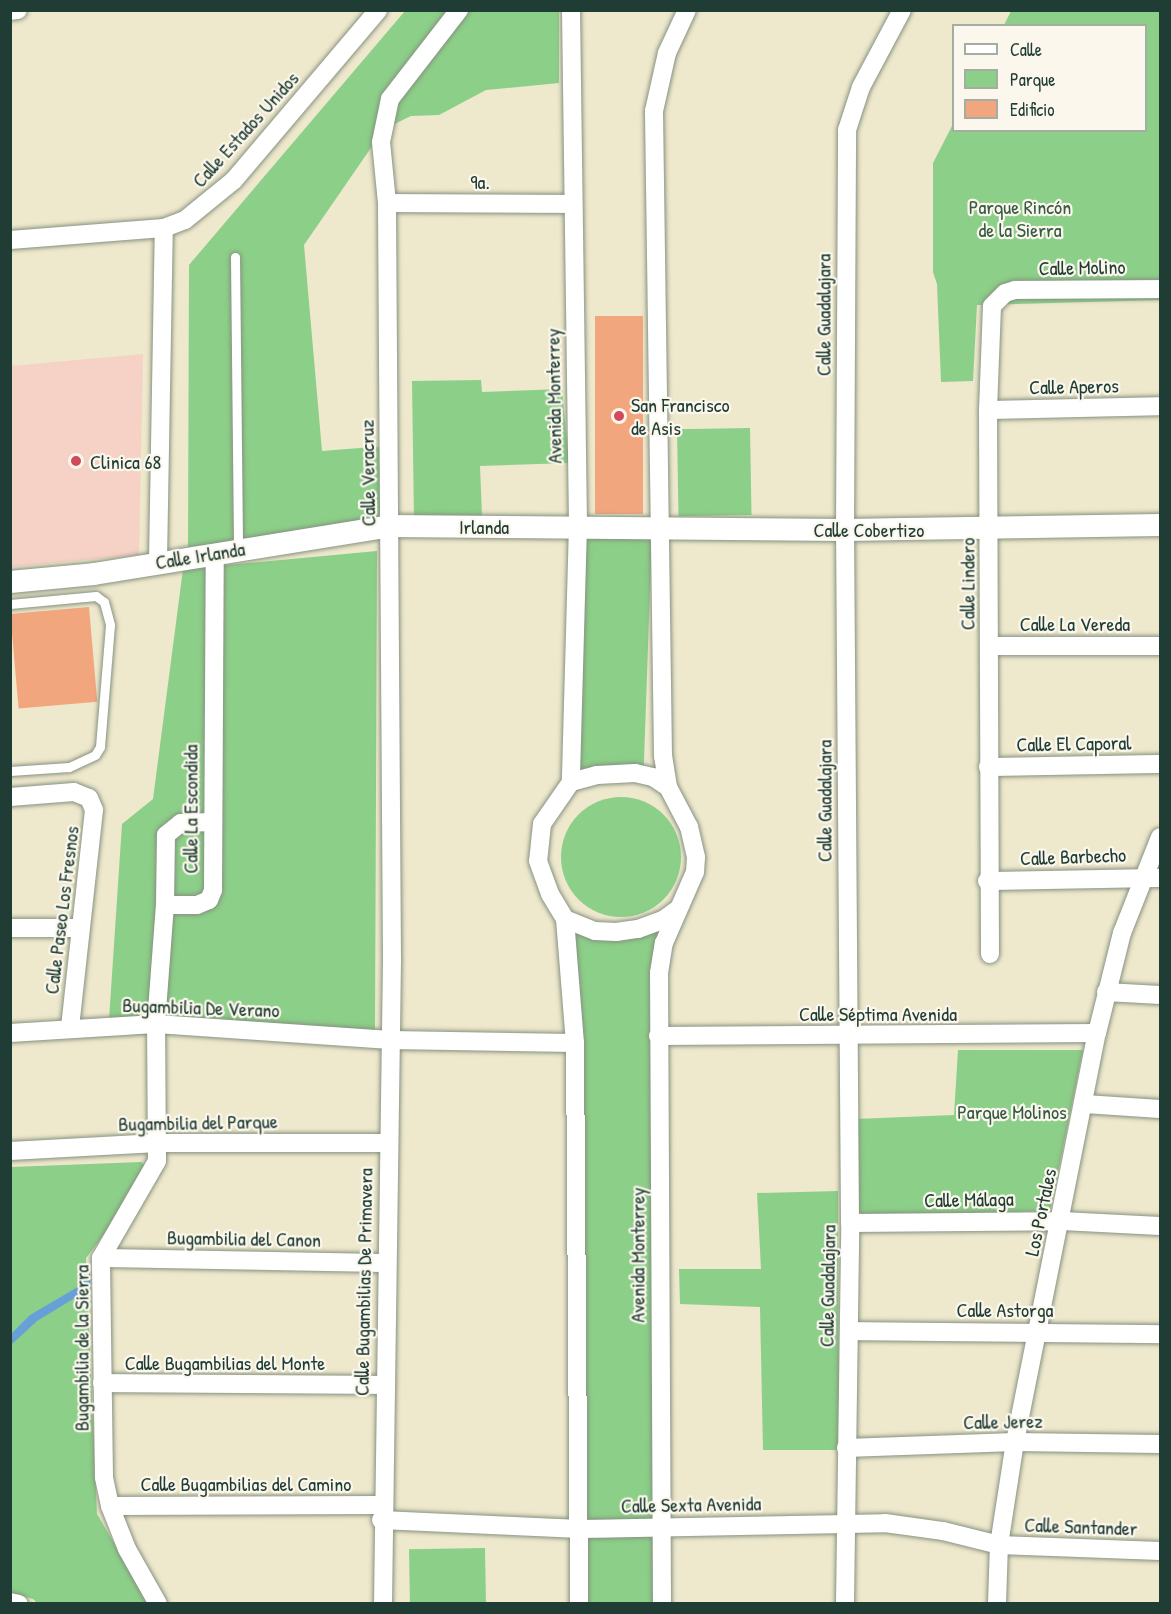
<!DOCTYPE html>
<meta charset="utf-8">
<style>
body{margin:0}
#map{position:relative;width:1171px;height:1614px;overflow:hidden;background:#eee8cc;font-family:"Patrick Hand",sans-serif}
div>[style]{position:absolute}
.built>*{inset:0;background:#f6d1c5}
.green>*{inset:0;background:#8ccf88;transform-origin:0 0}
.round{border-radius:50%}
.water>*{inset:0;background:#67a0d6}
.building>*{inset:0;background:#f2a67e;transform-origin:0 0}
.roads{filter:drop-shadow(0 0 2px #869280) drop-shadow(0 0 2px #869280)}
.service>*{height:9px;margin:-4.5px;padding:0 4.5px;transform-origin:4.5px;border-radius:4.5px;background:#fff}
.minor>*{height:18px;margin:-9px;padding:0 9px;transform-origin:9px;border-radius:9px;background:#fff}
.tertiary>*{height:22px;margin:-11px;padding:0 11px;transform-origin:11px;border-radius:11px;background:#fff}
.dots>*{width:16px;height:16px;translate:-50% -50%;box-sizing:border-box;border:3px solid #fbf7ec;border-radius:50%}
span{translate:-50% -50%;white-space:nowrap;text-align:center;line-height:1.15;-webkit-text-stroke:4.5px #fbf7ec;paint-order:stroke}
.street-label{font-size:20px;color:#1f3d34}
.park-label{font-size:20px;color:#355a45}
.poi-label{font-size:20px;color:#1f3d34}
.left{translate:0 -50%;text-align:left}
.frame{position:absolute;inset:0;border:12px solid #1f3d34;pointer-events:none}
.legend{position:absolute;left:952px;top:24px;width:195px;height:108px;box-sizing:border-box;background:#fbf7ec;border:2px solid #a3ada2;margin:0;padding:8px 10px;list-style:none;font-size:18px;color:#1f3d34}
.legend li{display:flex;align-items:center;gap:12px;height:30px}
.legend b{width:30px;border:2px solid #a3ada2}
</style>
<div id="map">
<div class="built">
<i style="clip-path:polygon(143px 354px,139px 555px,11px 567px,11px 366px)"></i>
</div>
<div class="green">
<i style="clip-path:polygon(405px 11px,559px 11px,559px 83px,486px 90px,439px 115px,411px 116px,384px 129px,304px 245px,322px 451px,385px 446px,389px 522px,188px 547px,189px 265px)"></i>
<i style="clip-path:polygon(1011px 11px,1160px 11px,1160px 300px,977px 305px,973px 381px,941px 382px,937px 284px,933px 272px,933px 163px,953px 124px,954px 130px,1146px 130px,1146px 26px,1004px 25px)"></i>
<i style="clip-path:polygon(481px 380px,482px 392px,562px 389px,569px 463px,480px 466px,482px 516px,414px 520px,412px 381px)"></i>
<i style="left:750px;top:428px;width:87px;height:73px;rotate:89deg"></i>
<i style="left:583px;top:531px;width:69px;height:245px;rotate:2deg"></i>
<i style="clip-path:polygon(377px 551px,375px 1032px,108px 1035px,122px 824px,153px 799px,183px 569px)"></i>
<i class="round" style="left:561px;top:797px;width:120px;height:120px"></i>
<i style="clip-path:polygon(565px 919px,586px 928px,663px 920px,662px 1603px,579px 1603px)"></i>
<i style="clip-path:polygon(958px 1050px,1083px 1050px,1050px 1211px,858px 1215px,856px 1119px,954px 1115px)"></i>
<i style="clip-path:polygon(141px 1162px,148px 1167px,145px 1181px,86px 1258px,97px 1514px,149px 1603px,37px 1603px,33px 1599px,11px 1593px,11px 1167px)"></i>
<i style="clip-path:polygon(838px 1191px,839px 1450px,763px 1450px,760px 1307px,680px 1304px,679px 1269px,761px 1269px,757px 1193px)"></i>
<i style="left:485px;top:1548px;width:55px;height:76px;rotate:89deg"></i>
</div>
<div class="water">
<i style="clip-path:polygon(90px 1273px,91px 1288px,37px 1321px,11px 1345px,11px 1334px,30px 1315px,76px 1288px)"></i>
</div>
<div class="building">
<i style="left:643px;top:316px;width:198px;height:48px;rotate:90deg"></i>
<i style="left:89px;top:607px;width:95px;height:79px;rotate:85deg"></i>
</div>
<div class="roads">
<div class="service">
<i style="left:235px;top:257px;width:292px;rotate:89.4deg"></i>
<i style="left:10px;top:604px;width:86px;rotate:-5.3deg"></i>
<i style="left:96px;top:596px;width:10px;rotate:37deg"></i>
<i style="left:104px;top:602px;width:24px;rotate:75deg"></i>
<i style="left:110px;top:625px;width:122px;rotate:94.7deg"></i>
<i style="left:100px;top:747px;width:9px;rotate:122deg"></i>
<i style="left:95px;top:755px;width:29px;rotate:155deg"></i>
<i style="left:69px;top:767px;width:59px;rotate:176.1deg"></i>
</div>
<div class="minor">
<i style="left:571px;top:10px;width:515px;rotate:89.22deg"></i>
<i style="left:578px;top:525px;width:257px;rotate:91.6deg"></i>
<i style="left:571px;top:782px;width:51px;rotate:124.6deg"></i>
<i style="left:542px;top:824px;width:37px;rotate:96deg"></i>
<i style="left:538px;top:861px;width:35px;rotate:70deg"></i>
<i style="left:550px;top:894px;width:29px;rotate:59deg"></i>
<i style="left:565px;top:919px;width:124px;rotate:85.4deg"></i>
<i style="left:575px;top:1043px;width:561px;rotate:89.59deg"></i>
<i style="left:10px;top:11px;width:8px;rotate:-7deg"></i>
<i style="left:387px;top:203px;width:186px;rotate:0.3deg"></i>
<i style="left:10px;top:240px;width:154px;rotate:-4.5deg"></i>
<i style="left:164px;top:228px;width:22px;rotate:-21deg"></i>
<i style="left:185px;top:220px;width:63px;rotate:-39.2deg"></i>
<i style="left:234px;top:180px;width:223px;rotate:-49.7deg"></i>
<i style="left:988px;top:410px;width:172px;rotate:-1.3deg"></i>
<i style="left:158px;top:561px;width:333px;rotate:-89deg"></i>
<i style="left:989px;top:646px;width:171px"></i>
<i style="left:988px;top:767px;width:172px;rotate:-1deg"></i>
<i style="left:571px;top:782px;width:27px;rotate:-15deg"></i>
<i style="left:597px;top:775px;width:38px;rotate:-3deg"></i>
<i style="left:635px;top:773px;width:18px;rotate:13deg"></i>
<i style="left:653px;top:777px;width:18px;rotate:34deg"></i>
<i style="left:10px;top:797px;width:64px;rotate:-4.5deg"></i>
<i style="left:74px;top:792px;width:16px;rotate:22deg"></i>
<i style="left:89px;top:798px;width:13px;rotate:67deg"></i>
<i style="left:94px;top:810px;width:219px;rotate:96.3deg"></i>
<i style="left:987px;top:881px;width:173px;rotate:-1deg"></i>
<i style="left:165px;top:905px;width:70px;rotate:-89.2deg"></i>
<i style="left:166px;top:835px;width:19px;rotate:-39deg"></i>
<i style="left:181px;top:823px;width:31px;rotate:-2deg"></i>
<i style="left:565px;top:919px;width:32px;rotate:22deg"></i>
<i style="left:595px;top:931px;width:21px;rotate:3deg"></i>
<i style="left:616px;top:932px;width:22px;rotate:-8deg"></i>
<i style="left:638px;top:929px;width:27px;rotate:-20deg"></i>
<i style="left:663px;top:920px;width:19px;rotate:-36deg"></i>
<i style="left:10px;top:928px;width:68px"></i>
<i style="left:990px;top:954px;width:544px;rotate:-90.21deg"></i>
<i style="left:988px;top:410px;width:104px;rotate:-87.8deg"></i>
<i style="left:992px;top:306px;width:18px;rotate:-45deg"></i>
<i style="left:1005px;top:293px;width:10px;rotate:-17deg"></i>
<i style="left:1015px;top:290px;width:145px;rotate:-0.4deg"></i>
<i style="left:1106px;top:992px;width:54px;rotate:3.2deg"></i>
<i style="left:10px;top:1033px;width:146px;rotate:-3.5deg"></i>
<i style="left:156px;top:1024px;width:235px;rotate:3.9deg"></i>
<i style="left:390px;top:1040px;width:185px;rotate:0.9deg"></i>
<i style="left:658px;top:1036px;width:439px;rotate:-0.4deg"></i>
<i style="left:1085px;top:1104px;width:75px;rotate:3.8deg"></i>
<i style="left:10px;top:1151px;width:148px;rotate:-3.1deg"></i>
<i style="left:158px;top:1143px;width:229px"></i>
<i style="left:850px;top:1223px;width:212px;rotate:-0.5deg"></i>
<i style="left:1062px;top:1221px;width:98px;rotate:2.9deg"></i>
<i style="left:101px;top:1258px;width:286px;rotate:1deg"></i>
<i style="left:849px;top:1331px;width:311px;rotate:0.6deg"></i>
<i style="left:102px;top:1383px;width:282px;rotate:0.4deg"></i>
<i style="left:846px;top:1448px;width:169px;rotate:-2deg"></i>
<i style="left:1015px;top:1442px;width:145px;rotate:0.8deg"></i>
<i style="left:110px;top:1506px;width:272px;rotate:-0.2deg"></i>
<i style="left:381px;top:1520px;width:199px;rotate:2.6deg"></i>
<i style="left:580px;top:1529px;width:305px;rotate:-1.1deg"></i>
<i style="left:885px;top:1523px;width:59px;rotate:7.9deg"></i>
<i style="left:943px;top:1531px;width:58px;rotate:14deg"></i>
<i style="left:999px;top:1545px;width:161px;rotate:2.1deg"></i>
<i style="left:10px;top:1602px;width:9px;rotate:13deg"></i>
<i style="left:158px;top:1604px;width:63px;rotate:-119.4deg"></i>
<i style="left:127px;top:1549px;width:46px;rotate:-111.6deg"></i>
<i style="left:110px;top:1506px;width:30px;rotate:-102deg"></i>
<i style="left:104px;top:1477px;width:219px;rotate:-90.8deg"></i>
<i style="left:101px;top:1258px;width:112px;rotate:-60deg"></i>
<i style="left:157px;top:1161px;width:137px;rotate:-90.4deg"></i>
<i style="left:156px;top:1024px;width:119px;rotate:-85.7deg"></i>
<i style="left:165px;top:905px;width:32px"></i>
<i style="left:197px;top:905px;width:13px;rotate:-23deg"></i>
<i style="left:209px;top:900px;width:11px;rotate:-68deg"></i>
<i style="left:213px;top:890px;width:337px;rotate:-89.7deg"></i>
<i style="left:383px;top:1604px;width:643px;rotate:-89.2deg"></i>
<i style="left:392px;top:961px;width:758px;rotate:-90.38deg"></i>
<i style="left:387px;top:203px;width:61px;rotate:-95.6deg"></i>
<i style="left:381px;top:142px;width:44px;rotate:-78.2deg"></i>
<i style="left:390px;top:99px;width:113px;rotate:-52.2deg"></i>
<i style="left:662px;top:1604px;width:631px;rotate:-90.27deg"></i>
<i style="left:659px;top:973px;width:30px;rotate:-81deg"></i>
<i style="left:664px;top:943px;width:77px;rotate:-66.4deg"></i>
<i style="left:695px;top:872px;width:15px;rotate:-86deg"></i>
<i style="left:696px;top:857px;width:31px;rotate:-103deg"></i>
<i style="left:689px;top:827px;width:45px;rotate:-117.7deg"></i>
<i style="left:668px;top:787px;width:31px;rotate:-99deg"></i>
<i style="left:663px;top:756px;width:645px;rotate:-90.8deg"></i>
<i style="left:654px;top:111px;width:59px;rotate:-77.4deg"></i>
<i style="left:667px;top:53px;width:47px;rotate:-65.1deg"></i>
<i style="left:845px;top:1604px;width:381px;rotate:-89.2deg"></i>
<i style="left:850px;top:1223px;width:693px;rotate:-90.41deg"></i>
<i style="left:845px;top:530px;width:400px;rotate:-89.7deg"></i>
<i style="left:847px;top:130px;width:45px;rotate:-72deg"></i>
<i style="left:861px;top:87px;width:87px;rotate:-62deg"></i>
<i style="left:997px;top:1604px;width:59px;rotate:-88.1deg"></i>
<i style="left:999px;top:1545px;width:104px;rotate:-81.2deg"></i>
<i style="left:1015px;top:1442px;width:417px;rotate:-78.7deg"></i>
<i style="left:1097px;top:1033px;width:103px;rotate:-76deg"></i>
<i style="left:1122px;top:933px;width:103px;rotate:-68.4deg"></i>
</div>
<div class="tertiary">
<i style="left:10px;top:582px;width:84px;rotate:-5.4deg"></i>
<i style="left:94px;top:574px;width:300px;rotate:-9.2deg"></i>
<i style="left:390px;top:526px;width:455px;rotate:0.5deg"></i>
<i style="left:845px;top:530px;width:315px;rotate:-0.9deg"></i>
</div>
</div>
<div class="dots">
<i style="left:619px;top:416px;background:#d1495b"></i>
<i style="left:76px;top:461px;background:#d1495b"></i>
</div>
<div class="street-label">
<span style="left:245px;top:129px;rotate:-48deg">Calle Estados Unidos</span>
<span style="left:480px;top:181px">9a.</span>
<span style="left:1082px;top:267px;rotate:-1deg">Calle Molino</span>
<span style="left:823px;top:315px;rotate:-90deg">Calle Guadalajara</span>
<span style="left:1074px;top:386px;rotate:-1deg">Calle Aperos</span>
<span style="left:553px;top:396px;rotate:-91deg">Avenida Monterrey</span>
<span style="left:367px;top:473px;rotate:-91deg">Calle Veracruz</span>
<span style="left:484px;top:526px">Irlanda</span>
<span style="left:869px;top:529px">Calle Cobertizo</span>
<span style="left:200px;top:555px;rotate:-9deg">Calle Irlanda</span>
<span style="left:967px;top:584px;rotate:-90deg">Calle Lindero</span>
<span style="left:1075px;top:623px">Calle La Vereda</span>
<span style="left:1074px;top:743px;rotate:-1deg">Calle El Caporal</span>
<span style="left:824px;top:801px;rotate:-90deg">Calle Guadalajara</span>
<span style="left:190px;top:809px;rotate:-90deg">Calle La Escondida</span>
<span style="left:1073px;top:856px;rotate:-2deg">Calle Barbecho</span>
<span style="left:61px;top:910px;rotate:-83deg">Calle Paseo Los Fresnos</span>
<span style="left:201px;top:1007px;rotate:2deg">Bugambilia De Verano</span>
<span style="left:878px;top:1013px">Calle Séptima Avenida</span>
<span style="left:198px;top:1122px;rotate:-1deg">Bugambilia del Parque</span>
<span style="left:969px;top:1199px;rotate:-1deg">Calle Málaga</span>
<span style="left:1040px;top:1212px;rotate:-78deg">Los Portales</span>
<span style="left:244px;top:1238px;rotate:1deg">Bugambilia del Canon</span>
<span style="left:637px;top:1255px;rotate:-90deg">Avenida Monterrey</span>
<span style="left:363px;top:1282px;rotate:-89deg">Calle Bugambilias De Primavera</span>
<span style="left:827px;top:1286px;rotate:-89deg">Calle Guadalajara</span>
<span style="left:1005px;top:1309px">Calle Astorga</span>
<span style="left:81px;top:1348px;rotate:-90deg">Bugambilia de la Sierra</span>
<span style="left:225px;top:1362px">Calle Bugambilias del Monte</span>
<span style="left:1003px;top:1421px;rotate:-1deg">Calle Jerez</span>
<span style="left:246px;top:1483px">Calle Bugambilias del Camino</span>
<span style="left:691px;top:1504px;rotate:-1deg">Calle Sexta Avenida</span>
<span style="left:1081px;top:1526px;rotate:2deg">Calle Santander</span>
</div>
<div class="park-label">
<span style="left:1020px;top:218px">Parque Rincón<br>de la Sierra</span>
<span style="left:1012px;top:1111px">Parque Molinos</span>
</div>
<div class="poi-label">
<span class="left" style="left:631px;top:416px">San Francisco<br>de Asis</span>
<span class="left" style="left:90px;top:461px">Clinica 68</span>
</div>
<div class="frame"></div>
<ul class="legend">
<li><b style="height:8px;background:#fff"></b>Calle</li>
<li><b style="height:16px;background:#8ccf88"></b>Parque</li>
<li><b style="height:16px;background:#f2a67e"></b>Edificio</li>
</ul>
</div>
